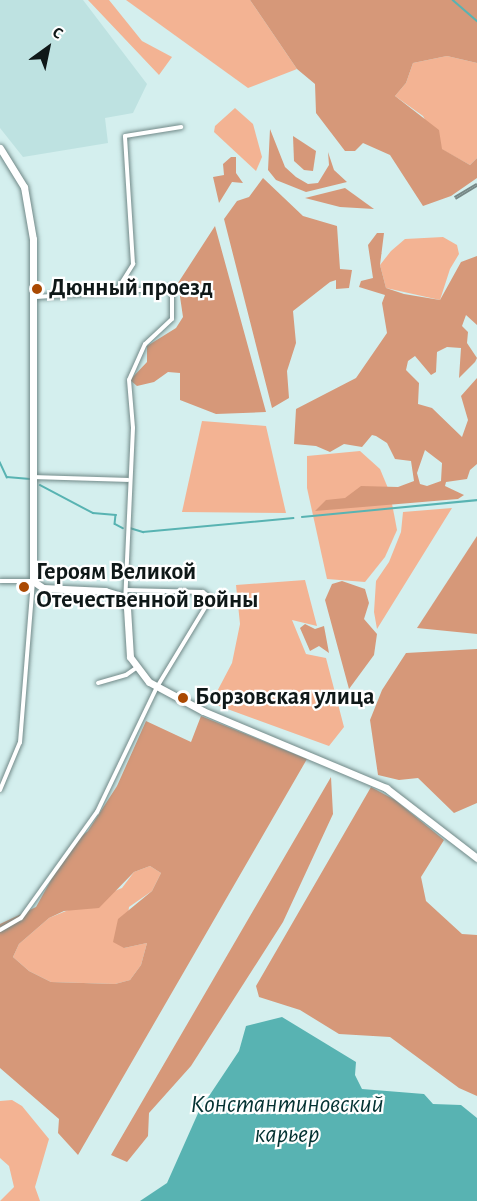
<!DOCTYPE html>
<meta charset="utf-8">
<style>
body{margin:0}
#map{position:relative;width:477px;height:1201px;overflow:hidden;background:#d4efee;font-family:"Alegreya Sans",sans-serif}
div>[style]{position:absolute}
.built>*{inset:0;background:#bee2e1}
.green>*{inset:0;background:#f3b393}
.forest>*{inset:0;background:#d69879}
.water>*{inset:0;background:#58b3b2}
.stream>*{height:1.5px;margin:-0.75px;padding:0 0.75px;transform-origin:0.75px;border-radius:0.75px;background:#58b3b2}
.roads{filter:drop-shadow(0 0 2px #708887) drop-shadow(0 0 2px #708887)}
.minor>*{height:4px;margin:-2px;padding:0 2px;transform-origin:2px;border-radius:2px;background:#fff}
.primary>*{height:7px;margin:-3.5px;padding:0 3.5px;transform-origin:3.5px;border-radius:3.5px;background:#fff}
.rail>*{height:4px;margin-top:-2px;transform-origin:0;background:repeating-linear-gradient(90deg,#fff 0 4.5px,#768887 0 9px);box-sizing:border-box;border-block:2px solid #768887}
.dots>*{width:16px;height:16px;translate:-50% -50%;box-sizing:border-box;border:3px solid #fff;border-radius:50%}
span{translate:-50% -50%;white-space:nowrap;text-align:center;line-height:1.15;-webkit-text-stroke:4.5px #fff;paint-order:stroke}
.poi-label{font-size:24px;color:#0f1818;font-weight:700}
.left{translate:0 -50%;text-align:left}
.water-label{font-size:26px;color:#043232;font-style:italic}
.north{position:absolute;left:18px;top:18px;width:60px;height:60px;-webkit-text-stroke:4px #fff;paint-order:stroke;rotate:33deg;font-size:16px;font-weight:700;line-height:24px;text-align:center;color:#0f1818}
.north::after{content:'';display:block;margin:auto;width:21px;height:27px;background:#0f1818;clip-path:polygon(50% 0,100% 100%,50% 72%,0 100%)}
</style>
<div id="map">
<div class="built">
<i style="clip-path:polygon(0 0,83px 0,147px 84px,133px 113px,105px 118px,108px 143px,23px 157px,0 128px)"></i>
</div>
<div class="green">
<i style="clip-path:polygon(88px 0,109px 0,142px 41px,172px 57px,159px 75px)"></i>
<i style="clip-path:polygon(126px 0,250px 0,297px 69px,248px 88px)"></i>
<i style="clip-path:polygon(447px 56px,477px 63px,477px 158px,470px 165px,441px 149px,423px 116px,395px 96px,406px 83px,413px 63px)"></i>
<i style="clip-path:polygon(235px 108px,253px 124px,262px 157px,256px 171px,214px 132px,215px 126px)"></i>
<i style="clip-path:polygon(443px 237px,457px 245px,459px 254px,450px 269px,440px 300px,386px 288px,380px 265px,391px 251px,405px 239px)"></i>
<i style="clip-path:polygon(202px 421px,266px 426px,286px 513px,182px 512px)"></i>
<i style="clip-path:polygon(360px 451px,380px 469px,390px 493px,397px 530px,385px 557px,365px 582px,327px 579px,307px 488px,307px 456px)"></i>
<i style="clip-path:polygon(452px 508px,377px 629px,374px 612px,376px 581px,389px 562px,401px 532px,403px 512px)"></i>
<i style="clip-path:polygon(305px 580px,317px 626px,292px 620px,306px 654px,326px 658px,344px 727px,329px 746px,211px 703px,232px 663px,240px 624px,236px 585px)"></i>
<i style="clip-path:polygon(150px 866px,161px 873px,152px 891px,129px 907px,124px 948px,147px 943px,141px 965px,130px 980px,115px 984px,51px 982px,29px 971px,13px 957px,19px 944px,49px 918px,122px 888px,134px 872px)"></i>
<i style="clip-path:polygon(12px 1100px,22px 1106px,49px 1139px,35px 1187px,40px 1201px,0 1201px,14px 1187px,9px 1166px,0 1158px,0 1101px)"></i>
</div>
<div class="forest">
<i style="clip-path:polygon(250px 0,477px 0,477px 63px,447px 56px,413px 63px,406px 83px,395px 96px,439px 130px,442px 149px,470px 165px,477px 158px,477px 178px,451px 196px,423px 206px,390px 155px,363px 143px,355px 151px,345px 151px,316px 113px,315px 84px,297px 69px)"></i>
<i style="clip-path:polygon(270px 129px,285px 167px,296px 177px,308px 184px,318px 183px,329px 165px,328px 152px,334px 170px,347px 182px,306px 192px,276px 180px,268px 170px)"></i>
<i style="clip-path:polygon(293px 136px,316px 151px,313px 171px,304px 170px,294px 161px)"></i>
<i style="clip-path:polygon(231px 157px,236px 157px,236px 173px,243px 183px,232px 182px,219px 203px,213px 177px,224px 175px,223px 164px)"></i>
<i style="clip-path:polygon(263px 178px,303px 216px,337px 226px,340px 269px,352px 270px,349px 288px,336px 289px,336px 280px,330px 282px,293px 311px,296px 343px,287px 371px,289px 398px,272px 408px,224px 219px,237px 201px,249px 197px)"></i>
<i style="clip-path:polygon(345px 188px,374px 209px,340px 207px,305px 198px)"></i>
<i style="clip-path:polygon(215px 226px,266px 412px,216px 414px,180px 400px,180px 373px,168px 372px,154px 382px,137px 386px,130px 380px,147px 362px,147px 346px,176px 328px,183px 317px,178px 283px)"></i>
<i style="clip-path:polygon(evenodd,377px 233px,384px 233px,380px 265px,386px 288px,404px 294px,440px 300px,461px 262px,477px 256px,477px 325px,466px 315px,462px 326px,468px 332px,467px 343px,477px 358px,475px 362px,459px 378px,461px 348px,447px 347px,437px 352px,436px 372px,431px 375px,415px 356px,408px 361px,406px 370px,419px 383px,418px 404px,432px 408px,462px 437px,468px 420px,461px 396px,477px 378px,477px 464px,470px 470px,467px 479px,446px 482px,445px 486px,464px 495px,458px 499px,315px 511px,326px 500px,345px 498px,361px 486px,398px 487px,414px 481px,411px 461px,395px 459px,387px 443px,376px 436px,372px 435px,362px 447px,344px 444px,330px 452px,316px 446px,294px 444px,296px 409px,356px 378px,387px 333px,382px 303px,385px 295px,359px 287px,361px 281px,373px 278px,368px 245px,377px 233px,425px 450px,442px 463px,441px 481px,427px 486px,420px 484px,417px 473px,425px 450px)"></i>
<i style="clip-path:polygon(477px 536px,477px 634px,417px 628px)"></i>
<i style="clip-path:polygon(342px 581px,365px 589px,369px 603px,364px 619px,377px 634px,374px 655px,349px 689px,325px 600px,332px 584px)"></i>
<i style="clip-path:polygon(305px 624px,315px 629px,324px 626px,329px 653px,319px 646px,310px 651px,300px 628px)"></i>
<i style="clip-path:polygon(477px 649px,477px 803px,454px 813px,418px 778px,399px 780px,378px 775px,370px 720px,382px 690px,406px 653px)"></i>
<i style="clip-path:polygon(evenodd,201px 716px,307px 759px,78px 1155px,58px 1133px,59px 1119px,0 1068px,0 924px,36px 907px,70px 846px,88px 831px,117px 786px,146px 721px,191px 742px,201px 716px,150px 866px,161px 873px,152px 891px,118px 919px,113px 942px,124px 948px,147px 943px,141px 965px,130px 980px,115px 984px,51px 982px,29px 971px,13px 957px,19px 944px,49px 918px,64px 911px,99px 908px,134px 872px,150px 866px)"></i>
<i style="clip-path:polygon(331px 777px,333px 814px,283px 922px,191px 1066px,149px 1113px,148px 1136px,127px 1162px,111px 1155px)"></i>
<i style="clip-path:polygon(371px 787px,395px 800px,444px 840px,421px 877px,426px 901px,462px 934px,477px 935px,477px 1096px,459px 1088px,390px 1037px,339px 1034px,300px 1010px,259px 997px,256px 986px)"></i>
</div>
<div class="water">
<i style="clip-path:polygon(282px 1017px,356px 1062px,355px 1075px,362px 1089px,424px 1094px,433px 1104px,461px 1105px,477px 1118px,477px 1201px,140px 1201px,167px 1183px,199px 1111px,239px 1051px,246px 1026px)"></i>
</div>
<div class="stream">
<i style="left:453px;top:0;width:32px;rotate:41deg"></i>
<i style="left:0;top:462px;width:17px;rotate:65deg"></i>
<i style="left:7px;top:477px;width:23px;rotate:5deg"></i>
<i style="left:40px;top:485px;width:60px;rotate:27.8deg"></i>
<i style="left:93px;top:513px;width:23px;rotate:5deg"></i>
<i style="left:116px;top:515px;width:9px;rotate:96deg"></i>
<i style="left:115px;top:524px;width:9px;rotate:27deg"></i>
<i style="left:302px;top:517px;width:176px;rotate:-5.5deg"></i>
<i style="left:130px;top:528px;width:14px;rotate:17deg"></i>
<i style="left:143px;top:532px;width:151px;rotate:-5.3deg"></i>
</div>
<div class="roads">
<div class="minor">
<i style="left:117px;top:290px;width:31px;rotate:-58deg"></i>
<i style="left:133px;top:264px;width:128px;rotate:-93.6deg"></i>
<i style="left:125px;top:136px;width:57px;rotate:-9.1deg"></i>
<i style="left:36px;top:297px;width:134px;rotate:-3.8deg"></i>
<i style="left:170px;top:288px;width:5px;rotate:68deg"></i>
<i style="left:172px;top:293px;width:26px;rotate:90deg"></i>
<i style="left:172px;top:319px;width:37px;rotate:137deg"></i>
<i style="left:145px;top:344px;width:39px;rotate:114deg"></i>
<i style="left:129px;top:380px;width:48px;rotate:85.2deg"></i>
<i style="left:133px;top:428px;width:174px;rotate:92.6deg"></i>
<i style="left:34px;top:477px;width:94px;rotate:1.8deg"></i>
<i style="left:0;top:581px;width:33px"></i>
<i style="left:33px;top:581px;width:162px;rotate:94.6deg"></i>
<i style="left:20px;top:742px;width:52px;rotate:112.6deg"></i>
<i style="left:98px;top:683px;width:29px;rotate:-16deg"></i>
<i style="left:126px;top:675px;width:12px;rotate:-35deg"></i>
<i style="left:0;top:930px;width:24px;rotate:-30deg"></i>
<i style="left:21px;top:918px;width:130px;rotate:-54.4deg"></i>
<i style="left:97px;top:812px;width:139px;rotate:-64.4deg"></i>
<i style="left:157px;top:687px;width:104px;rotate:-58.8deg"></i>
<i style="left:211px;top:598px;width:10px;rotate:-143deg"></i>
<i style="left:203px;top:592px;width:77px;rotate:-178.5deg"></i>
</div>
<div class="primary">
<i style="left:0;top:148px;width:46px;rotate:58.4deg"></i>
<i style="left:24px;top:187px;width:53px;rotate:80.2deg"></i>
<i style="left:33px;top:239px;width:342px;rotate:90deg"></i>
<i style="left:33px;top:581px;width:12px;rotate:35deg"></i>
<i style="left:43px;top:588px;width:62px;rotate:2.8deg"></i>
<i style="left:105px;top:591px;width:14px;rotate:17deg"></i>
<i style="left:118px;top:595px;width:16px;rotate:55deg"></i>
<i style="left:127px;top:608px;width:49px;rotate:86.5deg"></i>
<i style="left:130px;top:657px;width:31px;rotate:53deg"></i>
<i style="left:149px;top:682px;width:61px;rotate:28.2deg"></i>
<i style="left:203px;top:711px;width:199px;rotate:22.8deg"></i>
<i style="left:386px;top:788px;width:115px;rotate:37.6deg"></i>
</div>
</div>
<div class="rail">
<i style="left:455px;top:198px;width:26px;rotate:-31deg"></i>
</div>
<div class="dots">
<i style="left:37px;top:289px;background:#aa4902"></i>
<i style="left:24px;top:587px;background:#aa4902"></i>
<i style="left:183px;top:698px;background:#aa4902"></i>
</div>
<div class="poi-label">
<span class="left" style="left:49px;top:289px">Дюнный проезд</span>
<span class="left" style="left:36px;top:587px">Героям Великой<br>Отечественной войны</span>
<span class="left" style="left:195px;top:698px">Борзовская улица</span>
</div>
<div class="water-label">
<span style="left:287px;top:1120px">Константиновский<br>карьер</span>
</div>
<div class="north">С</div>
</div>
